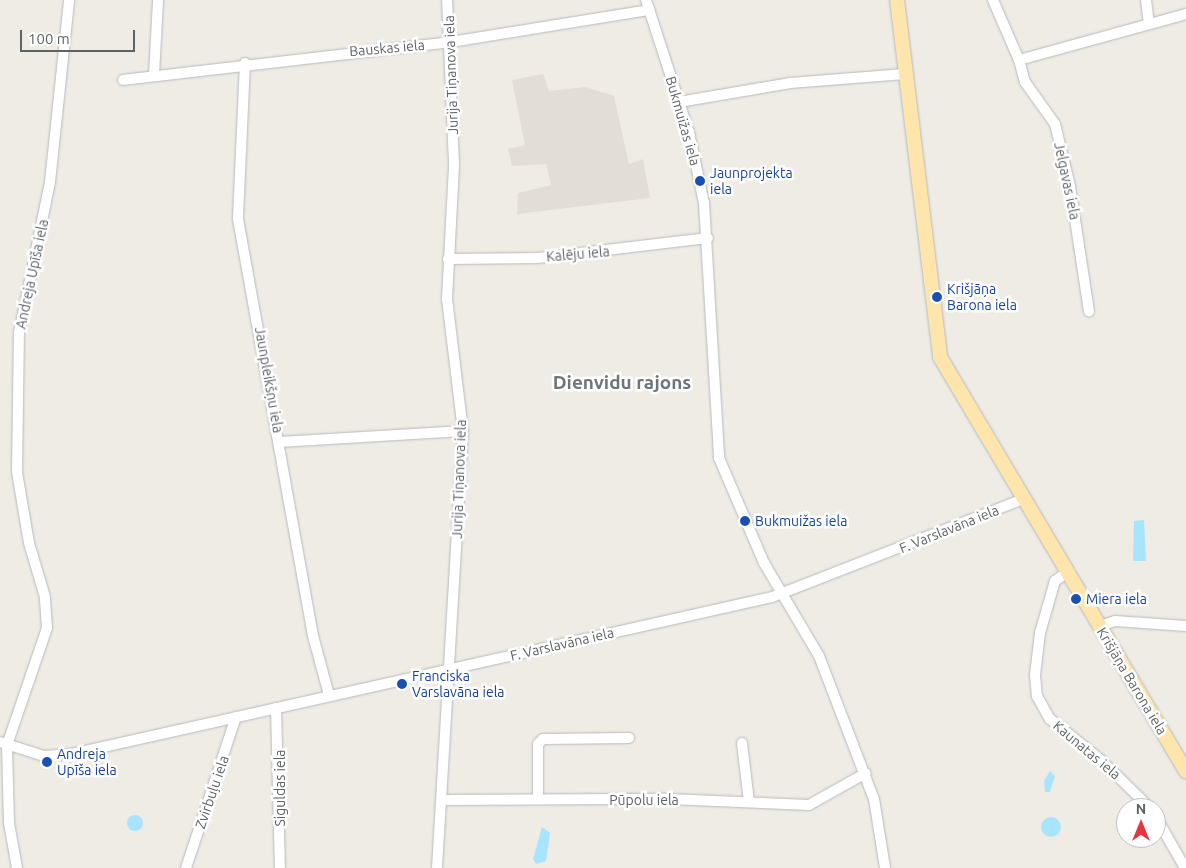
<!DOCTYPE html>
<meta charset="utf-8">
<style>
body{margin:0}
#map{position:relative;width:1186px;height:868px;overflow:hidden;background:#efece5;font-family:Ubuntu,sans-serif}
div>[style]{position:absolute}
.education>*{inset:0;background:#e2ddd6}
.water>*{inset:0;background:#a8e4fd}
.round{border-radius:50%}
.roads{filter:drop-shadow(0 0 1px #b6b9bc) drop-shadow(0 0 1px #b6b9bc)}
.minor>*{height:10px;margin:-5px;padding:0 5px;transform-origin:5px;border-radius:5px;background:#fff}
.major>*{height:14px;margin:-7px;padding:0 7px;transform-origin:7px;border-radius:7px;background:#fde5ac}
.dots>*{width:14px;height:14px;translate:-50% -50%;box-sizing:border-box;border:2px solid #fff;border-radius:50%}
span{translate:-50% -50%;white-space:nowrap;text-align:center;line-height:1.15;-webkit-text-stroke:5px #fff;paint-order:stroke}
.street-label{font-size:14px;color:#5d6265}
.transit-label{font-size:14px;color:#164399}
.left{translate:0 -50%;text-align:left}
.district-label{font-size:19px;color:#6e7477;font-weight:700}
.north{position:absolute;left:1116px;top:798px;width:50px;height:50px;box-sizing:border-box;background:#fff;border:1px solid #bec0c1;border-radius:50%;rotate:0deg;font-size:14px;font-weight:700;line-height:20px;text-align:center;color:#5d6265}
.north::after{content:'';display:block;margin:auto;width:18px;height:22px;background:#e53540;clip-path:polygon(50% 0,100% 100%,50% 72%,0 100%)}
.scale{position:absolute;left:20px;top:30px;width:115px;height:22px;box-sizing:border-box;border:2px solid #5d6265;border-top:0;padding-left:6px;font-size:15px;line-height:18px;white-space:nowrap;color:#5d6265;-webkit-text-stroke:4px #fff;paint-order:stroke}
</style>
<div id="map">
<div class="education">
<i style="clip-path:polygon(543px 74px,549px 91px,585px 87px,614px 96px,629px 164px,643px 159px,650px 198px,517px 214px,518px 193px,551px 185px,546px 164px,512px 166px,508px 149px,525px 145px,512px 80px)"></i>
</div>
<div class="water">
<i style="clip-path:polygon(1144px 520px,1146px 561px,1133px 561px,1134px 521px)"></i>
<i style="clip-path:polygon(1050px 771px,1055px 776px,1050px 792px,1045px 792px,1044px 781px)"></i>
<i class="round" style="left:127px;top:815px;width:16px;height:16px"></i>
<i class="round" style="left:1041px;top:817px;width:20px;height:20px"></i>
<i style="clip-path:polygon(542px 827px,550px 833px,546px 861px,536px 864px,533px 859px)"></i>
</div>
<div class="roads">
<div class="minor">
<i style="left:646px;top:0;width:139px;rotate:72deg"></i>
<i style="left:689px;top:132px;width:73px;rotate:78.1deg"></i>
<i style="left:704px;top:203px;width:255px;rotate:86.6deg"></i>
<i style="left:719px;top:458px;width:114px;rotate:66.8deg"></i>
<i style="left:764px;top:563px;width:108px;rotate:59.4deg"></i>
<i style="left:819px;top:656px;width:153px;rotate:69deg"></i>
<i style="left:874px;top:799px;width:70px;rotate:80.9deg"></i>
<i style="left:993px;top:0;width:65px;rotate:66.6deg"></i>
<i style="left:1019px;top:60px;width:173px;rotate:-15.4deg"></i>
<i style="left:1146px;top:0;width:24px;rotate:83deg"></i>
<i style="left:1019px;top:60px;width:23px;rotate:75deg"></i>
<i style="left:1025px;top:82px;width:52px;rotate:54.5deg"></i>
<i style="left:1055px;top:124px;width:64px;rotate:76.4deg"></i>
<i style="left:1070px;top:186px;width:127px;rotate:81.4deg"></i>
<i style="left:245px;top:63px;width:156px;rotate:92.6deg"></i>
<i style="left:238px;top:219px;width:424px;rotate:79.8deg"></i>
<i style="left:313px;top:636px;width:61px;rotate:74.8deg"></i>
<i style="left:154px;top:75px;width:75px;rotate:-86.9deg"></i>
<i style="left:123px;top:80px;width:330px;rotate:-6.6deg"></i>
<i style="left:451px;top:42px;width:201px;rotate:-9.2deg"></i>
<i style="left:679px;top:102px;width:113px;rotate:-9.7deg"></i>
<i style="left:790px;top:83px;width:115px;rotate:-4.5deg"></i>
<i style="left:448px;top:259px;width:90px;rotate:-0.6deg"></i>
<i style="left:538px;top:258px;width:171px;rotate:-6.7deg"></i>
<i style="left:280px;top:442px;width:183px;rotate:-3.4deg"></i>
<i style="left:1066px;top:573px;width:14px;rotate:144deg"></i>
<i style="left:1055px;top:581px;width:54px;rotate:106.1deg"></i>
<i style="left:1040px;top:633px;width:42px;rotate:96.8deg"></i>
<i style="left:1035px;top:675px;width:21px;rotate:85deg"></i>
<i style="left:1037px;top:696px;width:26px;rotate:61deg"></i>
<i style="left:1050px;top:719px;width:65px;rotate:38.8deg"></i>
<i style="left:1101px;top:760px;width:69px;rotate:44.4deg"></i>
<i style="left:1100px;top:626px;width:16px;rotate:-18deg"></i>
<i style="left:1115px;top:621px;width:71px;rotate:4deg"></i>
<i style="left:276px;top:708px;width:160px;rotate:88.6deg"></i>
<i style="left:0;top:742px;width:46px;rotate:17.7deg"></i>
<i style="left:44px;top:756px;width:28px;rotate:-4deg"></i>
<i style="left:72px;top:754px;width:717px;rotate:-12.64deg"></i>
<i style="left:772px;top:597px;width:270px;rotate:-21.3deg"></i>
<i style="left:742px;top:743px;width:59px;rotate:83.2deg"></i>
<i style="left:538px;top:799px;width:55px;rotate:-90deg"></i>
<i style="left:538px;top:744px;width:7px;rotate:-45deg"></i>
<i style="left:543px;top:739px;width:86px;rotate:-0.7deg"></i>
<i style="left:442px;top:800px;width:227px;rotate:-0.3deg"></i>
<i style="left:669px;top:799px;width:140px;rotate:2.5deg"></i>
<i style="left:809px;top:805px;width:65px;rotate:-29.3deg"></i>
<i style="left:1156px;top:817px;width:59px;rotate:60.4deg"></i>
<i style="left:17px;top:868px;width:46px;rotate:-100.1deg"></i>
<i style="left:9px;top:823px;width:78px;rotate:-91.5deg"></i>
<i style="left:7px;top:745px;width:124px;rotate:-71.1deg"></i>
<i style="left:47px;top:628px;width:31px;rotate:-94deg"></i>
<i style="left:45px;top:597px;width:56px;rotate:-106.5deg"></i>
<i style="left:29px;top:543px;width:72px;rotate:-99.6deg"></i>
<i style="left:17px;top:472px;width:139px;rotate:-89.2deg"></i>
<i style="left:19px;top:333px;width:154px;rotate:-78.4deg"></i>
<i style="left:50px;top:182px;width:183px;rotate:-84deg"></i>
<i style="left:186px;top:868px;width:159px;rotate:-71.7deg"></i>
<i style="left:437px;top:868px;width:438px;rotate:-86.6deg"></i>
<i style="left:463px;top:431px;width:133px;rotate:-96.9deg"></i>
<i style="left:447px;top:299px;width:135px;rotate:-87deg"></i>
<i style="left:454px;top:164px;width:164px;rotate:-92.4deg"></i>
</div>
<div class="major">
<i style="left:897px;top:0;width:360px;rotate:83.1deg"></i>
<i style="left:940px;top:357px;width:482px;rotate:59.3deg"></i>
</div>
</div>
<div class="dots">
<i style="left:700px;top:181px;background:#1a4fb4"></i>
<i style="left:937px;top:297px;background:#1a4fb4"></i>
<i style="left:745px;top:521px;background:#1a4fb4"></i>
<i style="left:1076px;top:599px;background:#1a4fb4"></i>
<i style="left:402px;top:684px;background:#1a4fb4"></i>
<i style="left:47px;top:762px;background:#1a4fb4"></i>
</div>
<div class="street-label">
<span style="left:387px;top:48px;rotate:-5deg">Bauskas iela</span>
<span style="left:451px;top:75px;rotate:-92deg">Jurija Tiņanova iela</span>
<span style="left:683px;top:121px;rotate:74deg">Bukmuižas iela</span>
<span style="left:1067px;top:181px;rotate:78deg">Jelgavas iela</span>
<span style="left:578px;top:254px;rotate:-5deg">Kalēju iela</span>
<span style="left:32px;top:274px;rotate:-78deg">Andreja Upīša iela</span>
<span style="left:269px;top:380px;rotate:80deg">Jaunpleikšņu iela</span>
<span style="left:459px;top:479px;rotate:-88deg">Jurija Tiņanova iela</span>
<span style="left:949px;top:529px;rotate:-22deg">F. Varslavāna iela</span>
<span style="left:562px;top:644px;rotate:-13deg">F. Varslavāna iela</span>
<span style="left:1132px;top:681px;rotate:59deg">Krišjāņa Barona iela</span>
<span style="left:1087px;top:750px;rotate:40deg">Kaunatas iela</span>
<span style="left:280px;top:788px;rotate:-90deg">Siguldas iela</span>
<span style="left:212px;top:792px;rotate:-71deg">Zvirbuļu iela</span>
<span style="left:644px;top:800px">Pūpolu iela</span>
</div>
<div class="transit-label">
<span class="left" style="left:710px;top:181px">Jaunprojekta<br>iela</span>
<span class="left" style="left:947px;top:297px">Krišjāņa<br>Barona iela</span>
<span class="left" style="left:755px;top:521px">Bukmuižas iela</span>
<span class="left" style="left:1086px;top:599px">Miera iela</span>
<span class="left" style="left:412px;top:684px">Franciska<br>Varslavāna iela</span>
<span class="left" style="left:57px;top:762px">Andreja<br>Upīša iela</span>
</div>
<div class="district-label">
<span style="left:622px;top:383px">Dienvidu rajons</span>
</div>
<div class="north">N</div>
<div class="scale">100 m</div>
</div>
